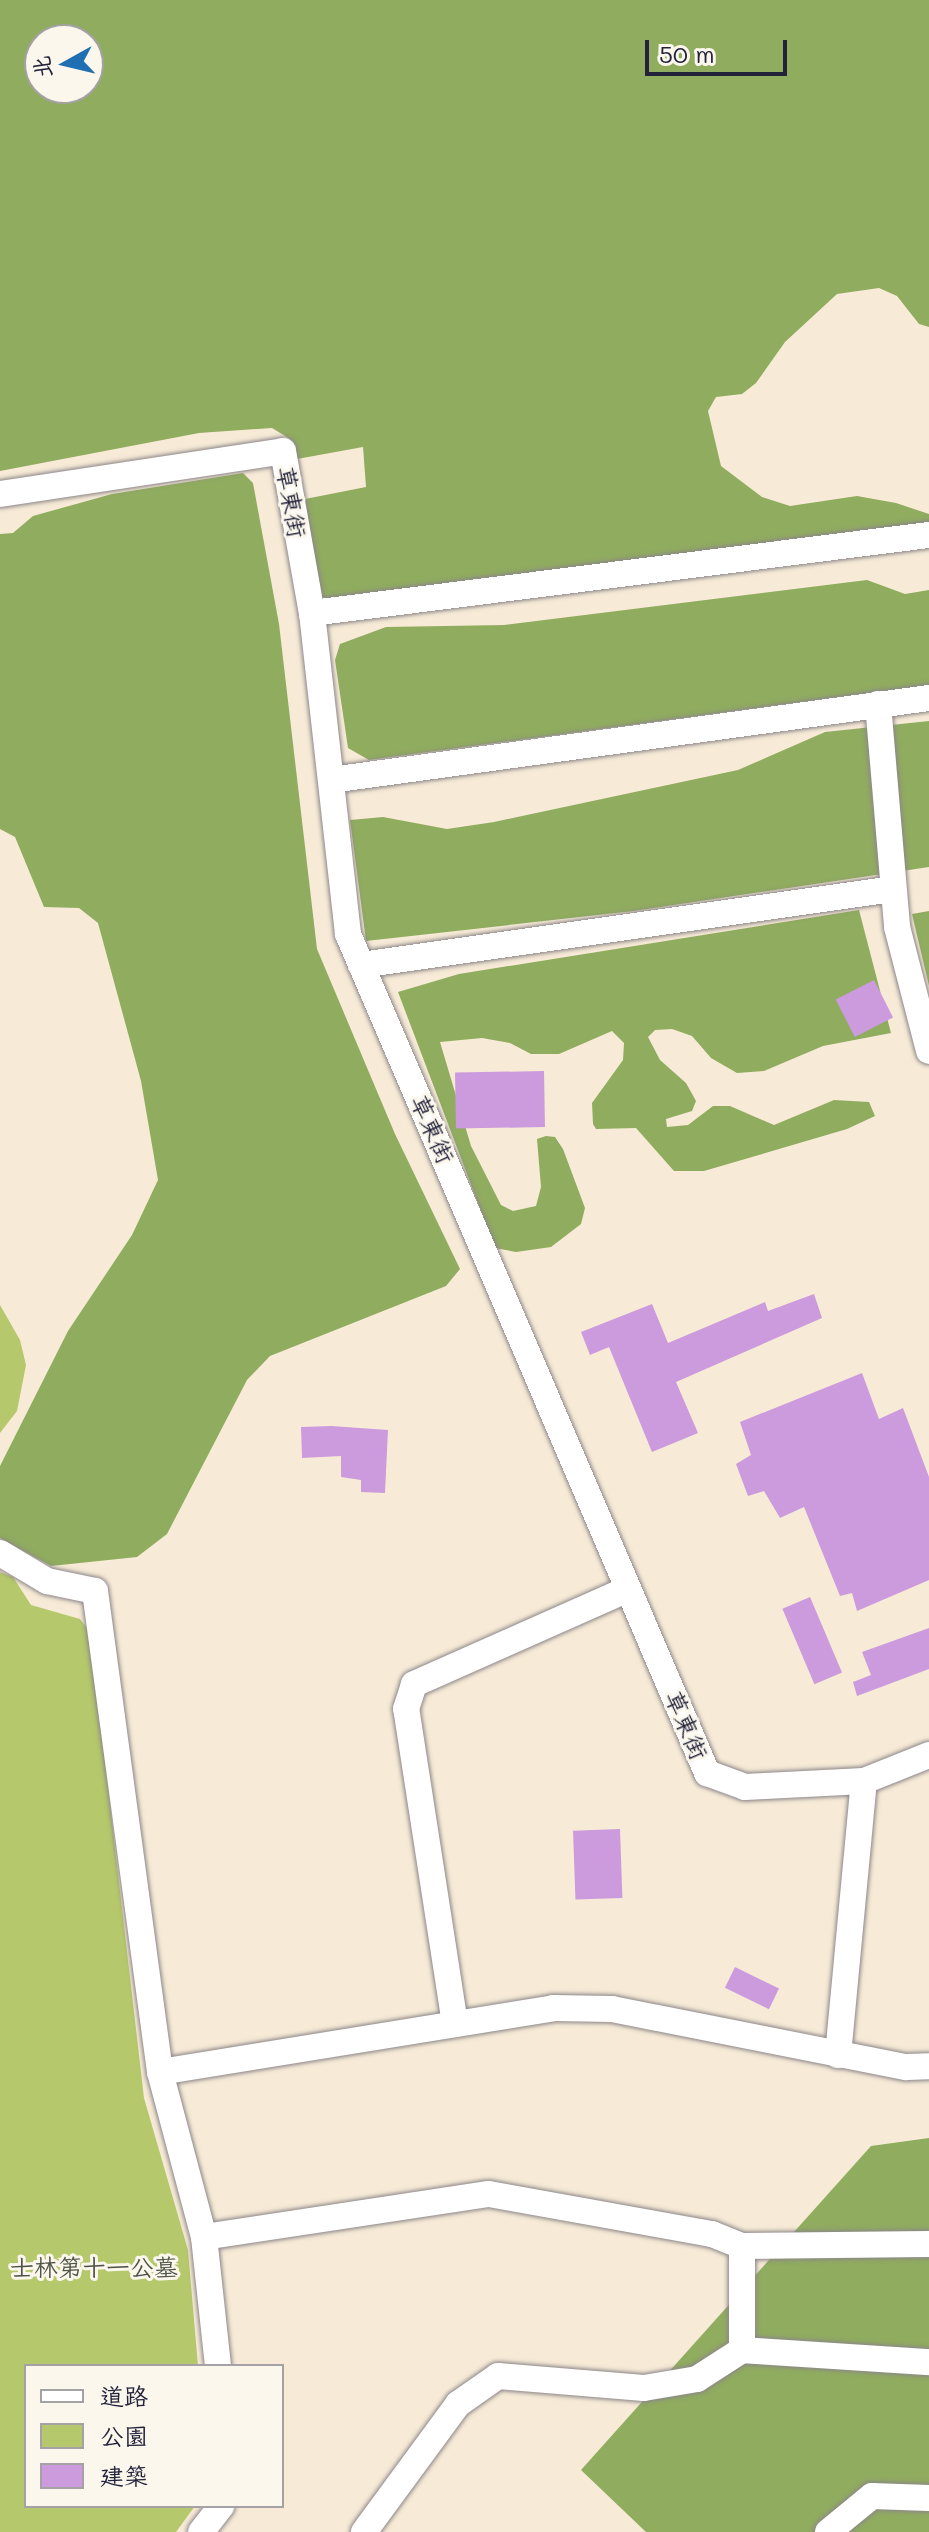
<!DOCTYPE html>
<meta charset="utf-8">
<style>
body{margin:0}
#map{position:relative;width:929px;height:2532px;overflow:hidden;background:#f7ebd7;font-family:Mali,"LXGW WenKai TC",sans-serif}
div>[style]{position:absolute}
.green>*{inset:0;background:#b5c86b}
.forest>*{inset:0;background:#90ac5f}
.building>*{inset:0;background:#cb9bde;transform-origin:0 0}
.roads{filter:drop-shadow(0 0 2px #8c8689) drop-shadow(0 0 2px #8c8689)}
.minor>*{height:26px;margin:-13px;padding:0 13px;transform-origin:13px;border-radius:13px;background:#fff}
span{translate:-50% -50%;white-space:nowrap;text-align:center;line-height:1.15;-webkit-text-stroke:6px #fbf7ec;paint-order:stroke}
.street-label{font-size:24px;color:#22223b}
.park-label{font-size:24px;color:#4e5449}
.legend{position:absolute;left:24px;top:2364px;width:260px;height:144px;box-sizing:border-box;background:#fbf7ec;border:2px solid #a4a2a5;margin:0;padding:10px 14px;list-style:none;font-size:24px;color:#22223b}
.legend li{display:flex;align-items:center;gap:16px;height:40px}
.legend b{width:40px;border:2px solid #a4a2a5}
.north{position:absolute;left:24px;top:24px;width:80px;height:80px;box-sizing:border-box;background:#fbf7ec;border:2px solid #a4a2a5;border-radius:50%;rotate:262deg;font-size:22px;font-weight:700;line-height:32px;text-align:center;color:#22223b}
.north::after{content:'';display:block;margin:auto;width:28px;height:36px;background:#1f6fb2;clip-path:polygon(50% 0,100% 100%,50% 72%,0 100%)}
.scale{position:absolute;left:645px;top:40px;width:142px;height:36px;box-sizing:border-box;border:4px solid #22223b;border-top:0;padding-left:10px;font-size:24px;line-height:28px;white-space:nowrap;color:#22223b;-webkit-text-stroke:6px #fbf7ec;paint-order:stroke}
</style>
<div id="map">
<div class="green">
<i style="clip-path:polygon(0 1305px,20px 1340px,26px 1365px,17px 1411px,0 1433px)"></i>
<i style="clip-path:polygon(0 1572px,13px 1577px,31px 1605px,80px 1619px,90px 1632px,144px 2098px,188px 2250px,198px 2366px,26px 2366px,26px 2506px,195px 2506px,176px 2532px,0 2532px)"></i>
</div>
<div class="forest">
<i style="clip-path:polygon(evenodd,0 0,929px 0,929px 327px,919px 324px,897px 296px,879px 288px,837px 294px,785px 342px,756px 383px,742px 394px,716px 397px,708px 411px,721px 466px,762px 497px,790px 506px,857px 496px,896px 503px,929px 514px,929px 530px,327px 605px,319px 599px,305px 499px,366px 487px,363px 447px,297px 459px,290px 439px,272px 428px,199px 433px,0 471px,0 0,40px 40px,88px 40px,88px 88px,40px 88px,40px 40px)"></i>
<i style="clip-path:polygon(243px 473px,253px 483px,279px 624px,317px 949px,395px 1134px,460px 1269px,446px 1286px,270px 1356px,247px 1380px,167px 1534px,137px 1557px,51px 1566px,0 1538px,0 1466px,68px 1331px,132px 1235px,158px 1180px,141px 1081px,98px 923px,79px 908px,44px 907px,15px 837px,0 829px,0 534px,13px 533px,33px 516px,112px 494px)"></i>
<i style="clip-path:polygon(867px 580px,905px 594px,929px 590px,929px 685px,369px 760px,348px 748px,335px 660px,340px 644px,386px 627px,504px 625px)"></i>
<i style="clip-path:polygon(929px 721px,929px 867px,634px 911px,366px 941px,350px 820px,383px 817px,447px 829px,494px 822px,738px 770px,825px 732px)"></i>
<i style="clip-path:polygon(859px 910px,891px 1033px,823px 1046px,764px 1071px,737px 1073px,711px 1058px,692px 1036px,672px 1029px,655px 1030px,648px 1037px,660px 1060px,686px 1083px,696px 1101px,692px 1111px,666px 1119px,667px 1127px,688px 1125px,713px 1106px,730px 1106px,774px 1125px,834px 1100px,869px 1102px,875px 1116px,847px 1129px,704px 1171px,674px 1171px,636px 1128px,596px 1129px,593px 1124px,592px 1103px,623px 1060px,624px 1043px,612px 1031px,559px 1054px,531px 1054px,510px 1043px,482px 1038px,440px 1042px,471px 1146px,501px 1205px,513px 1211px,536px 1206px,541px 1187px,537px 1139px,546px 1136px,555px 1137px,563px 1149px,585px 1208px,581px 1224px,551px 1247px,516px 1252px,495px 1248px,398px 992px,459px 974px)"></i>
<i style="clip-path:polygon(929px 911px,929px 986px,912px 914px)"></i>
<i style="clip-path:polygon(929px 2138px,929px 2532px,646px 2532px,581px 2470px,871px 2146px)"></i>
</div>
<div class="building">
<i style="left:874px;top:980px;width:42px;height:43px;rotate:63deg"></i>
<i style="left:544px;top:1071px;width:56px;height:89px;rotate:89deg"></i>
<i style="clip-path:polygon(814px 1294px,822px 1318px,676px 1382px,698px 1433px,652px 1452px,609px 1347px,590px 1355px,581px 1332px,652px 1304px,668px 1343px,765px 1302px,768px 1311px)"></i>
<i style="clip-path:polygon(862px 1373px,879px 1419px,903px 1408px,929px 1477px,929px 1580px,857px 1611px,852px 1593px,840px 1596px,804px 1507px,780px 1518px,764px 1491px,748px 1496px,736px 1464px,751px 1455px,740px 1422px)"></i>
<i style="clip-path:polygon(331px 1426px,388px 1430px,385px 1493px,361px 1492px,361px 1480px,341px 1477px,341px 1456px,302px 1458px,301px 1427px)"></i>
<i style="left:810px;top:1597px;width:82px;height:30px;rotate:67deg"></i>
<i style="clip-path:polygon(929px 1628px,929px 1669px,857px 1696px,853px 1682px,871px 1675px,862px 1652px)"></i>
<i style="left:620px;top:1829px;width:69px;height:47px;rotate:88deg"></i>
<i style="left:735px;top:1967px;width:49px;height:23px;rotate:26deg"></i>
</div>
<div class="roads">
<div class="minor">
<i style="left:0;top:494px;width:286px;rotate:-8.6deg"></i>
<i style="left:283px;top:451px;width:165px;rotate:79.9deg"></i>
<i style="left:312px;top:613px;width:323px;rotate:83.6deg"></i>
<i style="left:348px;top:934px;width:913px;rotate:66.83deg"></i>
<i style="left:707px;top:1773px;width:40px;rotate:20.2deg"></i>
<i style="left:745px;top:1787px;width:119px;rotate:-2.9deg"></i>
<i style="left:864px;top:1781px;width:70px;rotate:-21.8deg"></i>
<i style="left:312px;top:613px;width:622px;rotate:-7.21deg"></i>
<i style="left:878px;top:704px;width:224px;rotate:85.1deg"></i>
<i style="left:897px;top:927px;width:128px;rotate:75.5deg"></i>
<i style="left:331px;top:780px;width:604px;rotate:-7.81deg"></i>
<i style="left:361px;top:965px;width:537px;rotate:-8.13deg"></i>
<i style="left:0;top:1553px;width:55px;rotate:30.8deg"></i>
<i style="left:47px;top:1581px;width:49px;rotate:11.8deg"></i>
<i style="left:95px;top:1591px;width:485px;rotate:82.3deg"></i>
<i style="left:160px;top:2072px;width:171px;rotate:75.1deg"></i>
<i style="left:204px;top:2237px;width:130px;rotate:83.8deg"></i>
<i style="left:455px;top:2024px;width:319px;rotate:-98.8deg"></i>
<i style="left:406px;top:1709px;width:26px;rotate:-72deg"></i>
<i style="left:414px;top:1684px;width:234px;rotate:-23.9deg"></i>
<i style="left:838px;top:2055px;width:275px;rotate:-84.6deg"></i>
<i style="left:160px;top:2072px;width:398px;rotate:-9.2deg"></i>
<i style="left:553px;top:2008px;width:59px;rotate:1deg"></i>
<i style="left:612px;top:2009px;width:300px;rotate:11.2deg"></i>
<i style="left:906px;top:2067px;width:23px;rotate:-2deg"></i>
<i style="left:204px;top:2237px;width:288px;rotate:-8.6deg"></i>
<i style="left:489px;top:2194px;width:227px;rotate:10.2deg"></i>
<i style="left:712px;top:2234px;width:32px;rotate:22deg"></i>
<i style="left:742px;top:2246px;width:187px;rotate:-0.6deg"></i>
<i style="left:742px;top:2350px;width:187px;rotate:3.7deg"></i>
<i style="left:201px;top:2532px;width:33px;rotate:-52deg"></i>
<i style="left:364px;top:2532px;width:159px;rotate:-53.7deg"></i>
<i style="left:458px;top:2404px;width:49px;rotate:-35deg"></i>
<i style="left:498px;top:2376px;width:146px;rotate:4.7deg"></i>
<i style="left:644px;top:2388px;width:54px;rotate:-9.6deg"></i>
<i style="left:697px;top:2379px;width:54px;rotate:-32.8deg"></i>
<i style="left:742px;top:2350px;width:104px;rotate:-90deg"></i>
<i style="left:828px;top:2532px;width:57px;rotate:-39.3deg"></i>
<i style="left:872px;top:2496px;width:57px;rotate:2deg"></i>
</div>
</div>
<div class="street-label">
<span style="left:292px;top:502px;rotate:80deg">草東街</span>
<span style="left:433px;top:1129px;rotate:66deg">草東街</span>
<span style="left:687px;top:1725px;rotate:67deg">草東街</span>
</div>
<div class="park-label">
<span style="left:94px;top:2267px">士林第十一公墓</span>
</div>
<ul class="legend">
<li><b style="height:10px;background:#fff"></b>道路</li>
<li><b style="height:22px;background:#b5c86b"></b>公園</li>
<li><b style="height:22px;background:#cb9bde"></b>建築</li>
</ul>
<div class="north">北</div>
<div class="scale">50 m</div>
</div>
